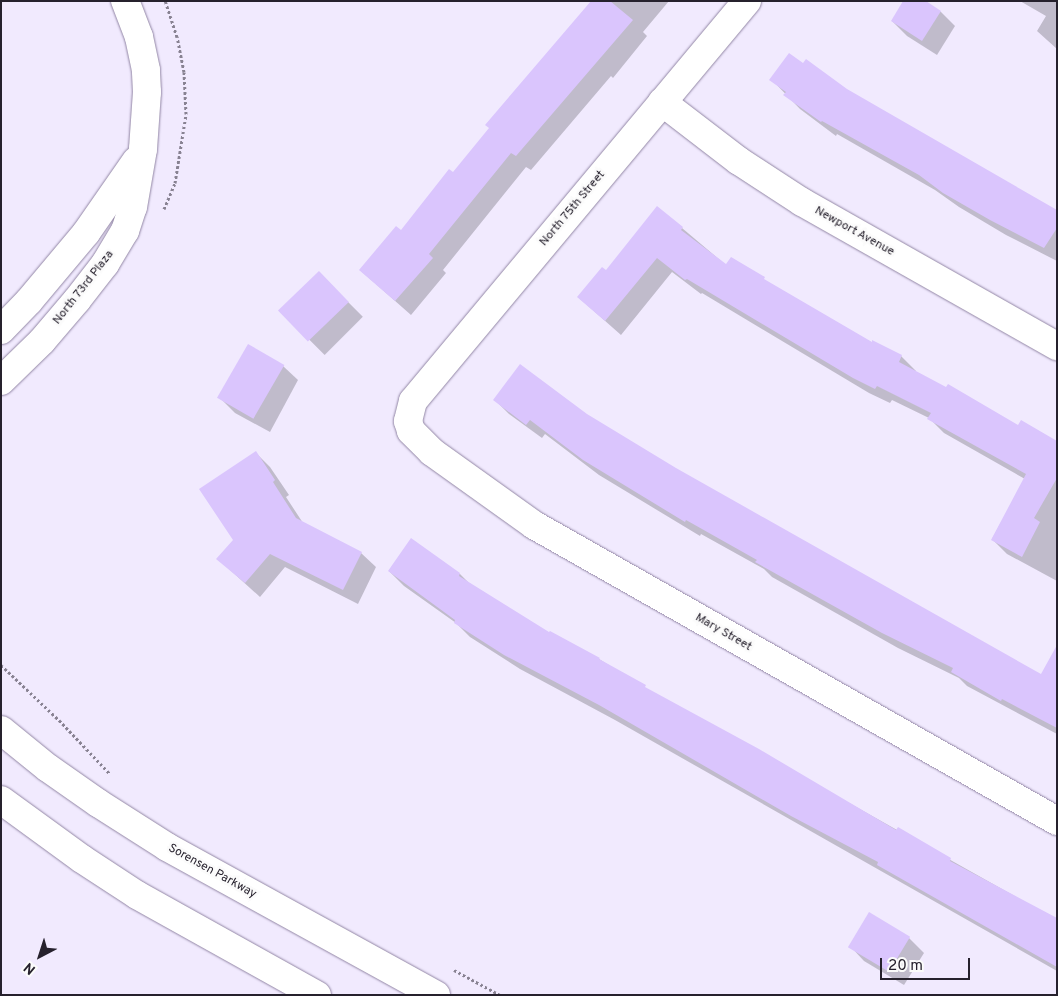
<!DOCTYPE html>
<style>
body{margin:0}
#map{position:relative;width:1058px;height:996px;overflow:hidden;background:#f1eafe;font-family:Overpass,sans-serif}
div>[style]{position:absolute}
.shadow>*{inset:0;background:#0003;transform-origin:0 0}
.building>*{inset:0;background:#dac5fd;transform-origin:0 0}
.path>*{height:3px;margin-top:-1.5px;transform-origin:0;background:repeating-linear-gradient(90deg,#888292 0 2.5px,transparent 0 5px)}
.roads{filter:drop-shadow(0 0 1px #9286a5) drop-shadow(0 0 1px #9286a5)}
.minor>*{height:28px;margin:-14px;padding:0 14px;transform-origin:14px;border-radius:14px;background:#fff}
.primary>*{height:28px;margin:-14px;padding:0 14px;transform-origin:14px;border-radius:14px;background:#fff}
span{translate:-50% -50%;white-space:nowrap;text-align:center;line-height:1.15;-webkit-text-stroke:5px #fbfbfb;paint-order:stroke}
.street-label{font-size:12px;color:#26212d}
.frame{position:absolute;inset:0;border:2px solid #26212d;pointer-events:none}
.north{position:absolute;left:15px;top:931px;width:50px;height:50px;-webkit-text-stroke:4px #fbfbfb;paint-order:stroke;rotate:220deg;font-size:14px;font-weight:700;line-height:20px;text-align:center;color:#26212d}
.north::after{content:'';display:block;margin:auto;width:18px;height:22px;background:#26212d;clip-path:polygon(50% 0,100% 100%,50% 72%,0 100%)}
.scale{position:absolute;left:880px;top:958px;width:90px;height:22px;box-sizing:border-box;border:2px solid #26212d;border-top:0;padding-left:6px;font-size:15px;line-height:18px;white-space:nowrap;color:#26212d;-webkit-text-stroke:4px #fbfbfb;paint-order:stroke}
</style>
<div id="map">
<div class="shadow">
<i style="clip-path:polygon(592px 1px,669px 1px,643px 32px,647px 36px,613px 78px,611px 76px,531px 170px,526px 167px,443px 270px,446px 273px,411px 315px,360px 270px,401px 232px,453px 174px)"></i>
<i style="clip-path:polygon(924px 1px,941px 12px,955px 26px,937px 55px,907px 36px,892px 21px)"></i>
<i style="clip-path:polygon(1020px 1px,1057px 1px,1057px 49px,1037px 31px,1046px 16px)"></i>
<i style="clip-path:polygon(771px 79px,847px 90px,1057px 212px,1057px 261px,1006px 235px,959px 207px,935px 190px,837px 134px,836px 136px,800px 109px)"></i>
<i style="clip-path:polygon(682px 228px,727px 266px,732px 258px,770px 284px,872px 343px,901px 356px,916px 371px,915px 372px,1018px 427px,1057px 444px,1057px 581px,1007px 554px,992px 539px,1025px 479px,944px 433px,929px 418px,892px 400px,890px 403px,869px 393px,702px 293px,701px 294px,672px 272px,621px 335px,578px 297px,606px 272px)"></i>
<i style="left:319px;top:273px;width:62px;height:54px;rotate:45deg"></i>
<i style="clip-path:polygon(283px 366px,298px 380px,270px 432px,235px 413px,220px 398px)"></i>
<i style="clip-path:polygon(495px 400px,586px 415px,675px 469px,1041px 676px,1057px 682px,1057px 734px,967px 686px,959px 678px,898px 648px,772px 577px,764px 569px,701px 534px,700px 536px,599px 475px,545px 434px,542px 438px,509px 414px)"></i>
<i style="clip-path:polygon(256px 453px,270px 467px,289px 495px,286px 497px,303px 523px,361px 553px,376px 567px,358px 604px,285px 567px,260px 597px,218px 559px,234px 540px)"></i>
<i style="clip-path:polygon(389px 571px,460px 574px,469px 583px,549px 634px,599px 659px,650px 691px,1057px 920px,1057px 971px,615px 720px,520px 669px,470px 637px,456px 623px,404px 586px)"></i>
<i style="clip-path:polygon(909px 938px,924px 953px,904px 985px,864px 961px,850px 946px)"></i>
</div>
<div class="building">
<i style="clip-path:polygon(591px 1px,610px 1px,633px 20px,516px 156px,511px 153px,429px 254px,433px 258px,395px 301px,359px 270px,396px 226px,401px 230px,449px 169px,453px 172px,489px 128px,485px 125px)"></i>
<i style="clip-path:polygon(903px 1px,926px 1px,941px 11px,922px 41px,891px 21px)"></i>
<i style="clip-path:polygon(789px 53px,803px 63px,806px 59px,847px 89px,1057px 210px,1057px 228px,1044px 248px,990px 220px,943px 193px,919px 175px,822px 121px,821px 122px,783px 95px,786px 92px,769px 80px)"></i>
<i style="clip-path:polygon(657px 206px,683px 227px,681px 230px,726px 264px,731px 257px,765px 277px,764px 279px,872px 342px,872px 340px,902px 355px,899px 362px,946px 387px,948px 384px,1018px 425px,1021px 420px,1057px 441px,1057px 478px,1034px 518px,1040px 522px,1022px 557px,991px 540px,1026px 474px,927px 419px,931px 413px,877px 386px,875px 389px,853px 378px,687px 279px,685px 280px,657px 258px,605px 321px,577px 297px,602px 267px,606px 270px)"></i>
<i style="left:319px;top:271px;width:43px;height:57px;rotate:46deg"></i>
<i style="left:248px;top:344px;width:42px;height:62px;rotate:30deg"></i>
<i style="clip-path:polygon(520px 364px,587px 414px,676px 468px,1041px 674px,1057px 645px,1057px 728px,1002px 699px,1001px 701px,951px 672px,953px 668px,882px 633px,755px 562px,757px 560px,686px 520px,685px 522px,583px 460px,530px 420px,526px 425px,493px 400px)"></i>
<i style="clip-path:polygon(256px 451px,275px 480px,273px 482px,296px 518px,362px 552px,343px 590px,270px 554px,245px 583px,216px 559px,233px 540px,199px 489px)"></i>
<i style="clip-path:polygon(411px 538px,460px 573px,459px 576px,549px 632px,550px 631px,600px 658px,599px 659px,646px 685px,645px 687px,759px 749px,896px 830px,898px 827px,951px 858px,950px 861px,1057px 918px,1057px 967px,877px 865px,878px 862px,791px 816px,599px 705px,504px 655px,454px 623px,455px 620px,388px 571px)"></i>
<i style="left:869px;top:912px;width:48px;height:41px;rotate:31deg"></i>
</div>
<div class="path">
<i style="left:164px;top:209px;width:28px;rotate:-67deg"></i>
<i style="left:175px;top:183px;width:70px;rotate:-80.9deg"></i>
<i style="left:186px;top:114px;width:42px;rotate:-92.7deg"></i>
<i style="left:184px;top:72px;width:36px;rotate:-101deg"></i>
<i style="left:177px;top:37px;width:38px;rotate:-108deg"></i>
<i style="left:1px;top:665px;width:80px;rotate:43.5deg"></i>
<i style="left:59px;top:720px;width:74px;rotate:46.6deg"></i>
<i style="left:454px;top:970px;width:52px;rotate:28.5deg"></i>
</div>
<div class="roads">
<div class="minor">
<i style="left:747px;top:1px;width:521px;rotate:129.86deg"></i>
<i style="left:413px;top:401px;width:21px;rotate:104deg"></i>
<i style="left:408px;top:421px;width:10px;rotate:73deg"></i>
<i style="left:411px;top:431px;width:30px;rotate:45deg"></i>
<i style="left:432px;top:452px;width:125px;rotate:35.6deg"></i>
<i style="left:534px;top:525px;width:601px;rotate:29.51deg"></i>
<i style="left:662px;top:102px;width:97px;rotate:37.5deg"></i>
<i style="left:739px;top:161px;width:75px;rotate:33.1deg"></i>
<i style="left:802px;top:202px;width:293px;rotate:29.5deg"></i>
<i style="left:1px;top:330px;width:40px;rotate:-46deg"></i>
<i style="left:29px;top:301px;width:89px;rotate:-50deg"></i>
<i style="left:86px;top:233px;width:88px;rotate:-55.2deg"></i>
<i style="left:1px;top:381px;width:57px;rotate:-44.3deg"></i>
<i style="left:42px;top:341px;width:54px;rotate:-49.5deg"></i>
<i style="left:77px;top:300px;width:46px;rotate:-52.1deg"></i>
<i style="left:105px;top:264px;width:39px;rotate:-59deg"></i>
<i style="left:125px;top:231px;width:25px;rotate:-72deg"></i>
<i style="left:133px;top:207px;width:59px;rotate:-80.2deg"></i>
<i style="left:143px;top:149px;width:57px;rotate:-86deg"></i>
<i style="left:147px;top:92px;width:22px;rotate:-93deg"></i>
<i style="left:146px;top:70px;width:34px;rotate:-102deg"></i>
<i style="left:139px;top:37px;width:39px;rotate:-111deg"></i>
</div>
<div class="primary">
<i style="left:1px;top:730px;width:60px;rotate:39deg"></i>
<i style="left:48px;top:768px;width:61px;rotate:35deg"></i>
<i style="left:98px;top:803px;width:82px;rotate:32.5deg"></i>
<i style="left:167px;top:847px;width:307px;rotate:28.8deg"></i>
<i style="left:1px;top:800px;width:100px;rotate:36.1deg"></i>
<i style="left:82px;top:859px;width:66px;rotate:33.2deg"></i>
<i style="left:137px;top:895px;width:206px;rotate:29.1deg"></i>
</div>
</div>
<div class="street-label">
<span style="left:573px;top:209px;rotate:-50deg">North 75th Street</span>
<span style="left:854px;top:232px;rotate:29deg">Newport Avenue</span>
<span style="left:84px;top:288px;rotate:-52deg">North 73rd Plaza</span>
<span style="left:723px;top:633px;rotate:30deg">Mary Street</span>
<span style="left:212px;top:872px;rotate:29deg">Sorensen Parkway</span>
</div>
<div class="frame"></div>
<div class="north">N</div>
<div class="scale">20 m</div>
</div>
